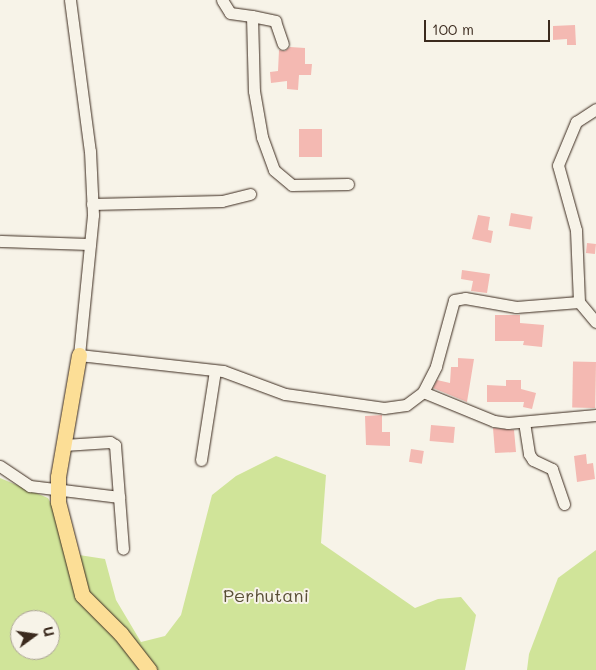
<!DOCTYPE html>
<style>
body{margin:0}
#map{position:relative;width:596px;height:670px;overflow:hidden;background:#f7f3e8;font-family:Mali,sans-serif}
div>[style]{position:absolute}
.green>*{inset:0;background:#d0e499}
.building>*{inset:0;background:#f4b9b2;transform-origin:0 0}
.roads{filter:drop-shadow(0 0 1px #3b2a1e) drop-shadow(0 0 1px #3b2a1e)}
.minor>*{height:11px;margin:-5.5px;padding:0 5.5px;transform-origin:5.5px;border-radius:5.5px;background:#f7f3e8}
.major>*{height:15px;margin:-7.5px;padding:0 7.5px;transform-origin:7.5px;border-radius:7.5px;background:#fcde96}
span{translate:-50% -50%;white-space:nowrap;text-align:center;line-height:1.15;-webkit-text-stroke:4px #f7f3e8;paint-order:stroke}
.park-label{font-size:18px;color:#594f37}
.north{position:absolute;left:10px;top:610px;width:50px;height:50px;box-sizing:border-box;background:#f7f3e8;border:1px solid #aca397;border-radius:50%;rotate:76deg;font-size:14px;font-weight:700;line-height:20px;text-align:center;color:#3b2a1e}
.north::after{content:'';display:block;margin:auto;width:18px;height:22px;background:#3b2a1e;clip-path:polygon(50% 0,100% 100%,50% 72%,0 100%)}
.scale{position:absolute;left:424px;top:20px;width:126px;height:22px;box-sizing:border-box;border:2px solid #3b2a1e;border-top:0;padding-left:6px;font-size:15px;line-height:18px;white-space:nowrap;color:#3b2a1e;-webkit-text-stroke:4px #f7f3e8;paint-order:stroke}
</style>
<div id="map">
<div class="green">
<i style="clip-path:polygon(evenodd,276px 456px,326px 475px,321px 543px,415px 608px,438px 599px,461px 597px,476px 615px,465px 670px,0 670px,0 478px,48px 498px,79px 555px,105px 559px,116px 600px,141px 642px,165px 636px,181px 615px,212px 495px,236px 476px,276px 456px,20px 620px,50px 620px,50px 650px,20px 650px,20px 620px)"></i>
<i style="clip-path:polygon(596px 550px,596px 670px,527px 670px,529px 654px,558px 578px)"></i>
</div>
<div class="building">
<i style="clip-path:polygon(575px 25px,576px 45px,567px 45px,567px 39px,553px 40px,553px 26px)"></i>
<i style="clip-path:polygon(290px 47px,305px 48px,305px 64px,312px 64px,311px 75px,299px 75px,298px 90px,287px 89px,287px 81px,271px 83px,270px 72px,278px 71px,279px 50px,285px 51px)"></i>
<i style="left:299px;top:129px;width:23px;height:28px"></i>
<i style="left:511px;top:213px;width:22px;height:13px;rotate:10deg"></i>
<i style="clip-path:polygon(478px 215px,490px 217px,488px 230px,493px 231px,491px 243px,472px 239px)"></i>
<i style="left:587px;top:243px;width:9px;height:10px;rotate:6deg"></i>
<i style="clip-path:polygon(462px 270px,490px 274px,487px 293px,471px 291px,473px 281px,461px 279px)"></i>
<i style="clip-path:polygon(495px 315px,520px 315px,520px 323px,544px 325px,542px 347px,523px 345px,524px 341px,495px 341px)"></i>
<i style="clip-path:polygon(458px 358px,474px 359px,467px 402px,433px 388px,437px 380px,450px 383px,451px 367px,458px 367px)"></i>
<i style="left:596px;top:362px;width:46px;height:23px;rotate:91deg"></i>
<i style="clip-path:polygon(506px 380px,521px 380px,521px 389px,536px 393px,532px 409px,523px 407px,524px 402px,487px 402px,487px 385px,506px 386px)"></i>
<i style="clip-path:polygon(382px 415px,382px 432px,390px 432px,390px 446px,366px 445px,365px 416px)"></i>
<i style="left:431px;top:425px;width:24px;height:16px;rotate:5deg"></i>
<i style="clip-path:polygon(493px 428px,514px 430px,516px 452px,495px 453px)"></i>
<i style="left:411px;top:449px;width:13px;height:13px;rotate:9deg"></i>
<i style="clip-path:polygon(586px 454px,587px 464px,593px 463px,595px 479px,577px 482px,574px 456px)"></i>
</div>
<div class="roads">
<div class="minor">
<i style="left:70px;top:0;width:152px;rotate:82.5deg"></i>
<i style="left:90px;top:151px;width:64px;rotate:87.3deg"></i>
<i style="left:93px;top:215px;width:141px;rotate:95.7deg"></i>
<i style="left:79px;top:355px;width:145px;rotate:6.3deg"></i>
<i style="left:223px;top:371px;width:66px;rotate:20.4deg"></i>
<i style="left:285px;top:394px;width:100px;rotate:8deg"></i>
<i style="left:384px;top:408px;width:22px;rotate:-8deg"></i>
<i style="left:406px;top:405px;width:21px;rotate:-37deg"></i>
<i style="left:423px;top:392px;width:29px;rotate:-63deg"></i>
<i style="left:436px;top:366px;width:68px;rotate:-74.7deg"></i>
<i style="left:454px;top:300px;width:11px;rotate:-10deg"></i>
<i style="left:465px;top:298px;width:52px;rotate:10deg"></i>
<i style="left:516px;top:307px;width:63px;rotate:-4.5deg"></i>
<i style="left:579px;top:302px;width:72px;rotate:-92.4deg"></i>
<i style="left:576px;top:230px;width:67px;rotate:-105.5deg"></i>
<i style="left:558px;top:165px;width:47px;rotate:-67.3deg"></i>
<i style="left:576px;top:122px;width:24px;rotate:-33deg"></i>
<i style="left:222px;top:0;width:15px;rotate:58deg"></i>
<i style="left:230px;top:13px;width:22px;rotate:8deg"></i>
<i style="left:252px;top:16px;width:75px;rotate:88.5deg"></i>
<i style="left:254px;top:91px;width:47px;rotate:80.1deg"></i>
<i style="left:262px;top:137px;width:35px;rotate:70deg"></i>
<i style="left:274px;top:170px;width:23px;rotate:40deg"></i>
<i style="left:292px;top:185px;width:56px;rotate:-1deg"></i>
<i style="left:252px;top:16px;width:24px;rotate:12deg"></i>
<i style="left:275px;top:21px;width:24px;rotate:71deg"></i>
<i style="left:92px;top:204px;width:130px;rotate:-1.3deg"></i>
<i style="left:222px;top:201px;width:29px;rotate:-14deg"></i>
<i style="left:0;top:241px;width:90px;rotate:1.9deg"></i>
<i style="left:579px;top:302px;width:26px;rotate:50deg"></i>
<i style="left:423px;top:392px;width:77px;rotate:22.2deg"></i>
<i style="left:494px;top:421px;width:14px;rotate:8deg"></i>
<i style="left:508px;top:423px;width:88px;rotate:-5.2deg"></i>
<i style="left:524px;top:422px;width:32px;rotate:81deg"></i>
<i style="left:529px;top:454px;width:7px;rotate:56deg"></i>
<i style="left:533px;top:460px;width:21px;rotate:25deg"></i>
<i style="left:552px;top:469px;width:37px;rotate:71deg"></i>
<i style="left:64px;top:445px;width:46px;rotate:-3.7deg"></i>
<i style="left:110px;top:442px;width:6px;rotate:31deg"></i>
<i style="left:115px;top:445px;width:104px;rotate:85.6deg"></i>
<i style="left:201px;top:460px;width:90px;rotate:-81.1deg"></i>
<i style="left:0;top:466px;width:36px;rotate:34deg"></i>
<i style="left:30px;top:486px;width:90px;rotate:7deg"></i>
</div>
<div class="major">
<i style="left:79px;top:355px;width:124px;rotate:99.8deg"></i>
<i style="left:58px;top:477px;width:25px;rotate:90deg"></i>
<i style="left:58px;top:502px;width:96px;rotate:75.5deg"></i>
<i style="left:82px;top:595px;width:55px;rotate:45deg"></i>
<i style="left:121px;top:634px;width:46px;rotate:52.1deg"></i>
</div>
</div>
<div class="park-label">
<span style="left:266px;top:595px">Perhutani</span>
</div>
<div class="north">U</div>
<div class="scale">100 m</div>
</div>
